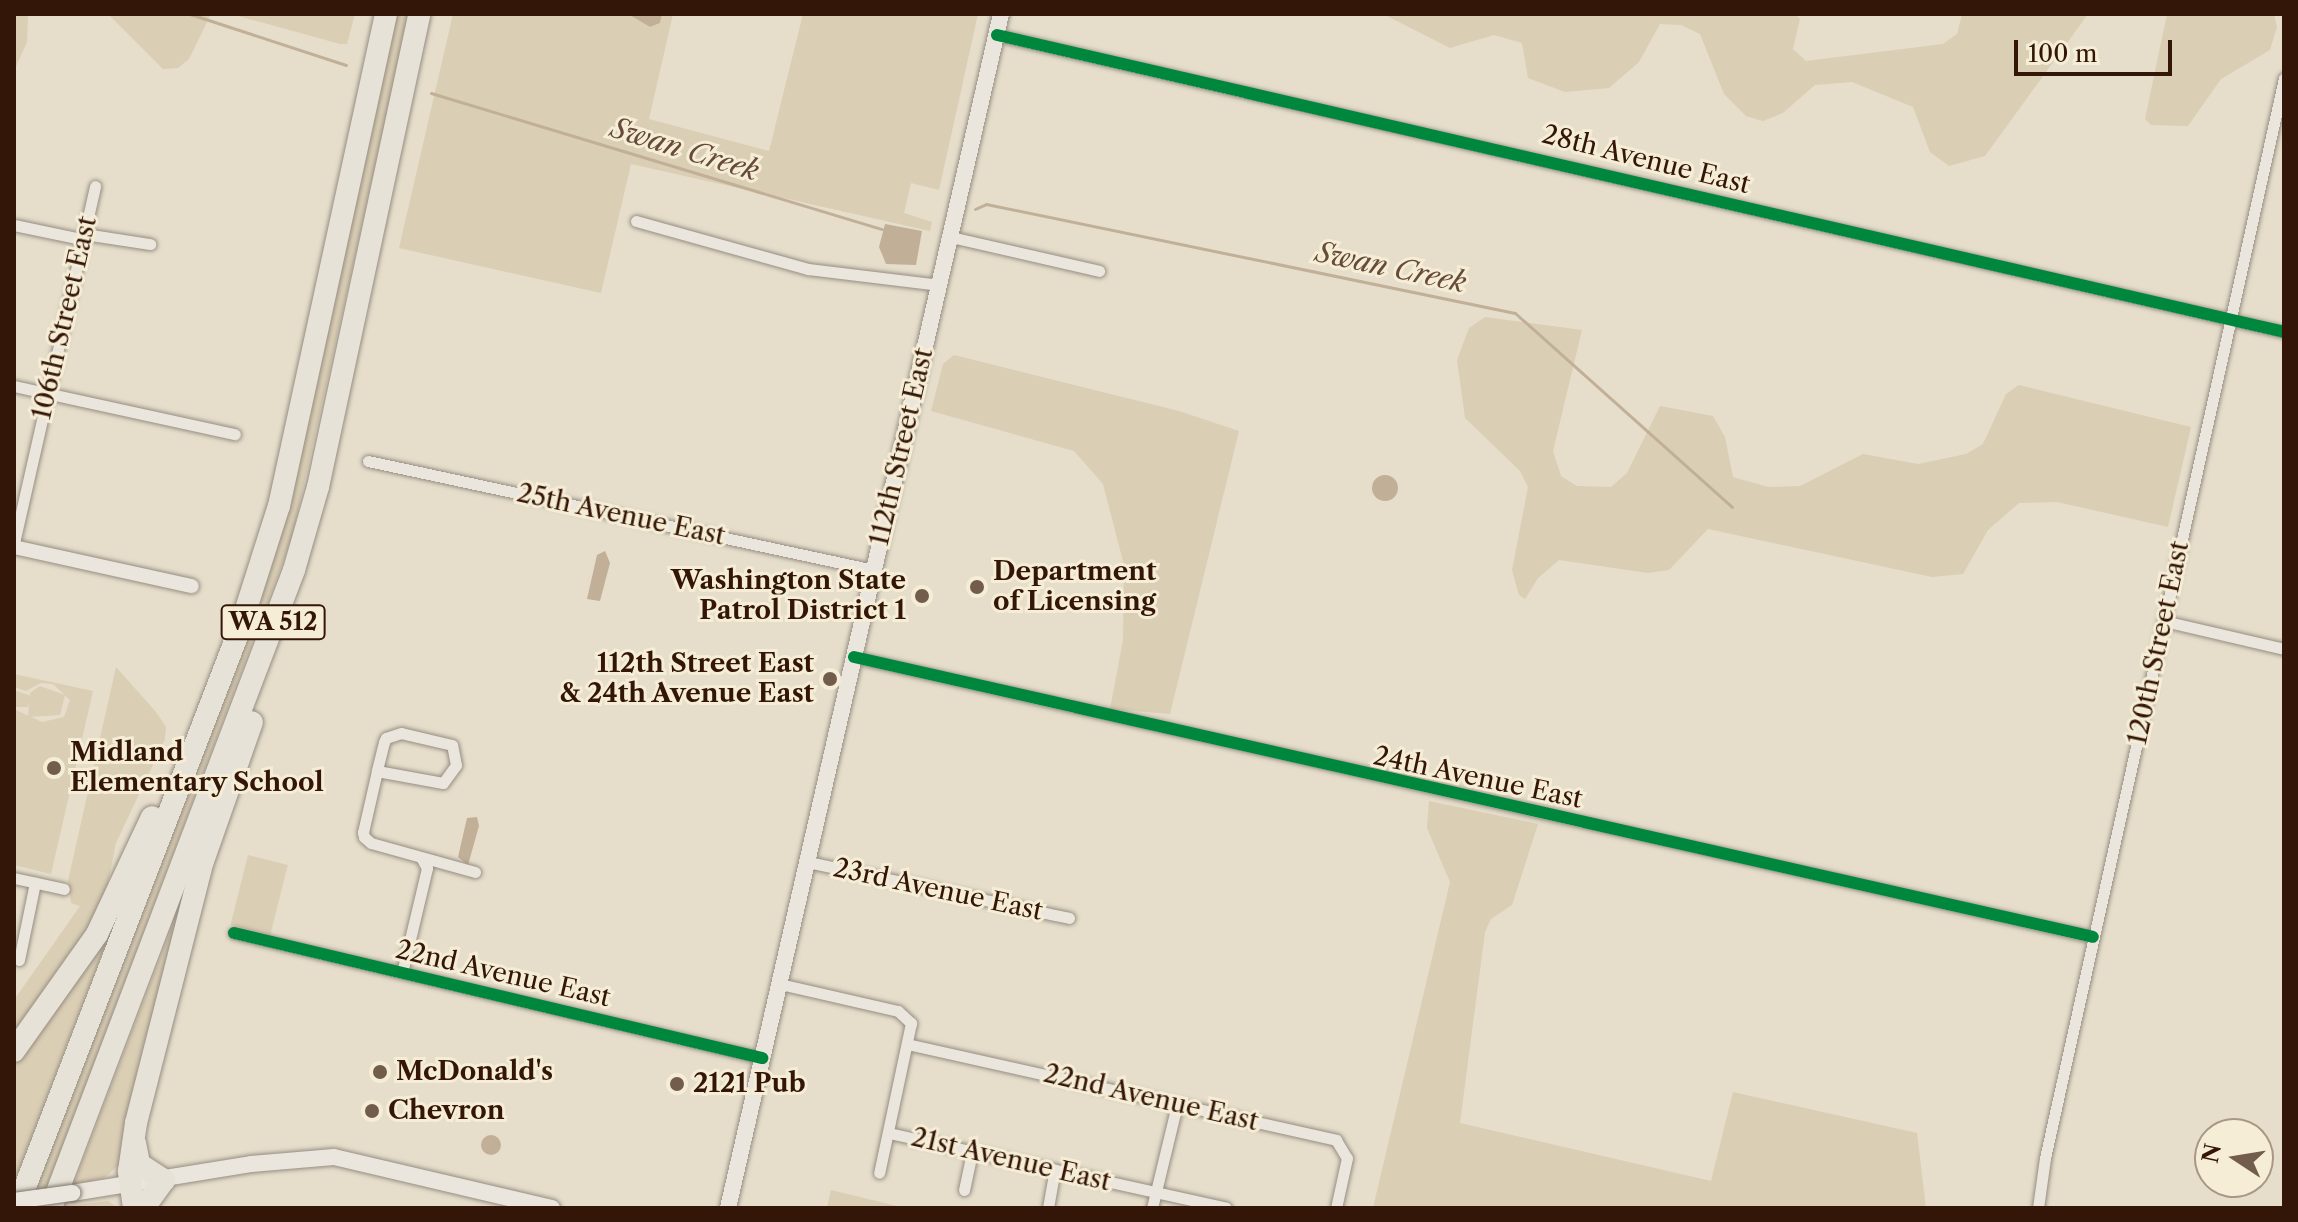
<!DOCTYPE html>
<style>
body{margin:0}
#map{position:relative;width:2298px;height:1222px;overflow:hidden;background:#e6decb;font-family:"Libre Caslon Text",serif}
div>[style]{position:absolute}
.green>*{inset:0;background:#daceb4;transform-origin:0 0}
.water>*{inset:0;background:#c1b097}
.round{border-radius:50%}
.stream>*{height:3px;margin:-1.5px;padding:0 1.5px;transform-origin:1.5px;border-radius:1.5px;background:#c1b097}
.roads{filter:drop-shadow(0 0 2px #968d81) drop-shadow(0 0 2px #968d81)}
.minor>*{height:11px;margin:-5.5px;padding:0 5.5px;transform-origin:5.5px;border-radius:5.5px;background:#ebe6dd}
.tertiary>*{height:14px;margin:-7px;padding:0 7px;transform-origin:7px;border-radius:7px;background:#ebe6dd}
.secondary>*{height:16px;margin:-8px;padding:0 8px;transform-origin:8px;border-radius:8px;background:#ebe6dd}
.motorway>*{height:22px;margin:-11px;padding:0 11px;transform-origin:11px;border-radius:11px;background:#e7e2d8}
.bridges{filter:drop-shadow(0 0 2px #7c7367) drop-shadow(0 0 2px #7c7367)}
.secondary-bridge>*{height:16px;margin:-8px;padding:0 8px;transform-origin:8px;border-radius:8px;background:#ebe6dd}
.cycleway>*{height:12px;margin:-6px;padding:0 6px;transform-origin:6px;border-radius:6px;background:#00873e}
.dots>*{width:22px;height:22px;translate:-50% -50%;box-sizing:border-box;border:4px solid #f6edd6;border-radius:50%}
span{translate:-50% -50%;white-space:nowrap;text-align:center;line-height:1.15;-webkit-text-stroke:6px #f6edd6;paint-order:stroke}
.shield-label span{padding:2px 6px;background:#f6edd6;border:2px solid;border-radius:6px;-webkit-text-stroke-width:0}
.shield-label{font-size:24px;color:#341608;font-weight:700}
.street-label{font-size:26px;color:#341608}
.poi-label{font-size:26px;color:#341608;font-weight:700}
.left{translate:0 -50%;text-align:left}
.right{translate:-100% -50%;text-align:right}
.water-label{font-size:28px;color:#664c38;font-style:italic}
.frame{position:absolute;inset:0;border:16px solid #341608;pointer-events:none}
.north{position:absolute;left:2194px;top:1118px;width:80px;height:80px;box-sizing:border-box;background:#f6edd6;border:2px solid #a89784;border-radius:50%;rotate:282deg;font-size:22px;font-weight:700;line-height:32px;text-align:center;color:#341608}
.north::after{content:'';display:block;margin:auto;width:28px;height:36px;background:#725c4c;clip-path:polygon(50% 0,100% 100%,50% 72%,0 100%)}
.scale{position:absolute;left:2014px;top:40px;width:158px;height:36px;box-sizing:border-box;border:4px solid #341608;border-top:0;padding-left:10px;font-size:24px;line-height:28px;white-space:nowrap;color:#341608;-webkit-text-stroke:6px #f6edd6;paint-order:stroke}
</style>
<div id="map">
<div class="green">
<i style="clip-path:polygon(14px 14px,28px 14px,27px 42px,14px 71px)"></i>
<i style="clip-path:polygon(108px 14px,211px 14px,189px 59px,178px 68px,163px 69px)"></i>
<i style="clip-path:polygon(231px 14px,355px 14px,347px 44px,340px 44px)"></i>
<i style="clip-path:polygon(396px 14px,409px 14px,292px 537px,47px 1189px,34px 1192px,259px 601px)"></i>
<i style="clip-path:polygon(453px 14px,628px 14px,650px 27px,660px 23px,662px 14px,673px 14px,649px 119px,769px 151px,803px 14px,978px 14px,939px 190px,911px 183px,904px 213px,932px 222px,930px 231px,631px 164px,601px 293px,399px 248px)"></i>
<i style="clip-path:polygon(1383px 14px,1795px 14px,1800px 19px,1793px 49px,1806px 61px,1943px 44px,1957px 34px,1962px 14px,2088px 14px,1985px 156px,1949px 166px,1930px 152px,1913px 107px,1852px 82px,1815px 85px,1783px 113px,1763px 121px,1746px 116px,1724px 94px,1700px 34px,1681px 25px,1660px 24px,1639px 62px,1609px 88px,1565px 92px,1528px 78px,1522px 43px,1494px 35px,1450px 48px)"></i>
<i style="clip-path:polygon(2167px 14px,2274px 14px,2277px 27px,2270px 50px,2221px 79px,2188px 126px,2151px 125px,2145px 119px)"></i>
<i style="clip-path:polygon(1485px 317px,1582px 330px,1553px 451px,1561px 476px,1577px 486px,1611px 487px,1627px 473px,1660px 406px,1713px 416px,1725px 437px,1733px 477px,1768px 487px,1800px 486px,1863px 454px,1918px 464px,1966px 454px,1983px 444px,2006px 394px,2019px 385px,2191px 427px,2168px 527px,2057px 502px,2019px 503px,1988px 530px,1963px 574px,1932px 577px,1708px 529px,1669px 570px,1648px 573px,1559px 560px,1538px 578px,1525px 599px,1519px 595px,1512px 570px,1528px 487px,1520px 471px,1465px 418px,1457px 360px,1469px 328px)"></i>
<i style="clip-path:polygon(954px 355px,1179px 411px,1239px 431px,1170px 714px,1110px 709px,1123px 640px,1124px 565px,1103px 484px,1074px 451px,931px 411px,943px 364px)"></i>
<i style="clip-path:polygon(116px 667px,156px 712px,166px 727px,165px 739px,116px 843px,105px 898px,82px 940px,14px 1034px,14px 1000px,80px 906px,71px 903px,68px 881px)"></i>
<i style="clip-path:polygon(14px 674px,93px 691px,51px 874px,14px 865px,14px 709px,42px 722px,64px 717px,70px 700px,53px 684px,41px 683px,26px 691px,14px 687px)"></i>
<i style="clip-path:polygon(40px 686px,65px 695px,60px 715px,28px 717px,30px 693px)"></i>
<i style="clip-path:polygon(14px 690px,31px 696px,28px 707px,14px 707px)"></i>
<i style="clip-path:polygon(1429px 801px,1538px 824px,1512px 905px,1491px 919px,1485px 932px,1460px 1123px,1711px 1181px,1733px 1092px,1917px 1133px,1926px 1208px,1373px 1208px,1450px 882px,1427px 828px)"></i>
<i style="left:248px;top:855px;width:41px;height:72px;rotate:14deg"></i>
<i style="clip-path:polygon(181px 904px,121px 1163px,104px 1178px,73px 1186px)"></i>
<i style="clip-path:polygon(116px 917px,14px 1183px,14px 1062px)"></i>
<i style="clip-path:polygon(831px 1190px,905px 1208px,827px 1208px)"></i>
<i style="clip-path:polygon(108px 1201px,118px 1208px,62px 1208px,62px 1206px)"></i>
</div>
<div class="water">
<i style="clip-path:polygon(628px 14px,662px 14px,660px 23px,650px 27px)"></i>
<i style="clip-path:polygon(885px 224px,922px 231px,916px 265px,886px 264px,879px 247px)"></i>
<i class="round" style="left:1372px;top:475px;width:26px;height:26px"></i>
<i style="clip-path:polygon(605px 551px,610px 563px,600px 601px,587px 599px,597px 555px)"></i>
<i style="clip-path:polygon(477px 817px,479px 826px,468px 865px,458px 857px,467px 818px)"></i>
<i class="round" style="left:481px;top:1135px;width:20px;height:20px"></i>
</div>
<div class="stream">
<i style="left:190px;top:14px;width:164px;rotate:18.1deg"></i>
<i style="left:431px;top:93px;width:471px;rotate:16.8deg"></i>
<i style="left:975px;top:209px;width:12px;rotate:-24deg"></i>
<i style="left:986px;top:204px;width:540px;rotate:11.64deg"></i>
<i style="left:1515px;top:313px;width:291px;rotate:41.8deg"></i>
</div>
<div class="roads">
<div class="minor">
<i style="left:997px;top:35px;width:1321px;rotate:12.99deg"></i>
<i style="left:636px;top:221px;width:179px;rotate:15.6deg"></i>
<i style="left:808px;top:269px;width:133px;rotate:6.9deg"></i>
<i style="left:14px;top:225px;width:68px;rotate:11.8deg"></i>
<i style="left:81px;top:239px;width:11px;rotate:-22deg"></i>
<i style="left:91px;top:235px;width:60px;rotate:8.7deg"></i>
<i style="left:951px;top:237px;width:152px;rotate:12.9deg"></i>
<i style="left:14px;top:386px;width:226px;rotate:12.3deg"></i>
<i style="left:368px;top:461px;width:518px;rotate:12.16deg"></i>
<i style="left:14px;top:543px;width:366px;rotate:-77.2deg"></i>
<i style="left:2164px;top:621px;width:123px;rotate:13.1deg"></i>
<i style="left:854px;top:657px;width:1270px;rotate:12.73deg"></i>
<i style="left:377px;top:771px;width:67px;rotate:10.3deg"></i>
<i style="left:443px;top:783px;width:22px;rotate:-54deg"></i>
<i style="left:456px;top:765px;width:20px;rotate:-101deg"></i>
<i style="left:452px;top:745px;width:52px;rotate:-166.8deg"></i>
<i style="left:401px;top:733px;width:16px;rotate:162deg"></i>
<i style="left:386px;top:738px;width:4px;rotate:117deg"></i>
<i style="left:384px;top:742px;width:30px;rotate:104deg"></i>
<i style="left:377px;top:771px;width:63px;rotate:102.9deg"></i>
<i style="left:363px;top:832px;width:5px;rotate:79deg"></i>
<i style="left:364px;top:837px;width:9px;rotate:41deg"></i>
<i style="left:371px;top:843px;width:108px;rotate:15.6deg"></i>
<i style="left:808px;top:862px;width:267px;rotate:12.1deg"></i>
<i style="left:14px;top:878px;width:51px;rotate:12.4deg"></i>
<i style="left:234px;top:933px;width:543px;rotate:13.32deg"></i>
<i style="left:19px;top:960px;width:79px;rotate:-78.3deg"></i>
<i style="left:402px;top:973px;width:108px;rotate:-76.6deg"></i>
<i style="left:427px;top:868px;width:10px;rotate:-119deg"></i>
<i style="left:780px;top:984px;width:121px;rotate:12.9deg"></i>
<i style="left:898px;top:1011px;width:18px;rotate:43deg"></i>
<i style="left:911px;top:1023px;width:153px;rotate:102deg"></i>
<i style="left:907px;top:1044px;width:440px;rotate:12.6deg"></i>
<i style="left:1336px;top:1140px;width:21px;rotate:59deg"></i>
<i style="left:1347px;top:1158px;width:51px;rotate:102.4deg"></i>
<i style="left:889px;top:1133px;width:345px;rotate:12.5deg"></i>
<i style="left:964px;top:1190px;width:39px;rotate:-78deg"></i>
<i style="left:1048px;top:1208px;width:39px;rotate:-80deg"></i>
<i style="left:1152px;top:1208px;width:106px;rotate:-76.4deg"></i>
<i style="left:2038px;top:1208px;width:50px;rotate:-82deg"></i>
<i style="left:2045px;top:1158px;width:1106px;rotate:-77.52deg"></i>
</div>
<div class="tertiary">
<i style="left:14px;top:547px;width:182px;rotate:12.4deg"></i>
</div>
<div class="secondary">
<i style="left:72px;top:1193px;width:181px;rotate:-9.2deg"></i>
<i style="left:251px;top:1164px;width:83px;rotate:-4.8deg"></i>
<i style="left:334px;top:1157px;width:224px;rotate:13.2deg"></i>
<i style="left:728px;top:1208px;width:1225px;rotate:-77.12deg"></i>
</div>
<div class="motorway">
<i style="left:14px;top:1051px;width:143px;rotate:-54.6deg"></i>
<i style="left:97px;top:934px;width:129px;rotate:-64.8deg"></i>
<i style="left:135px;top:1143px;width:21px;rotate:79deg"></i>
<i style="left:139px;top:1164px;width:30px;rotate:33deg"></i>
<i style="left:164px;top:1180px;width:34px;rotate:126deg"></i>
<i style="left:17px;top:1208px;width:618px;rotate:-68.96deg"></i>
<i style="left:239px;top:631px;width:131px;rotate:-72.3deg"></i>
<i style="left:279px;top:506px;width:504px;rotate:-77.73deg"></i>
<i style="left:51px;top:1208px;width:683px;rotate:-69.15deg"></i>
<i style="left:294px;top:570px;width:86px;rotate:-73.9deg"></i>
<i style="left:318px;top:487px;width:484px;rotate:-77.9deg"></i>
<i style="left:134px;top:1208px;width:37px;rotate:-98deg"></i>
<i style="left:129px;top:1171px;width:49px;rotate:-81.7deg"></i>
<i style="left:136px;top:1123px;width:270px;rotate:-75.7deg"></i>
<i style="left:203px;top:861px;width:147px;rotate:-70.6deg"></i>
</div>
</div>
<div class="bridges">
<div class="secondary-bridge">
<i style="left:14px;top:1201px;width:59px;rotate:-7.9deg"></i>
</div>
</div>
<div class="cycleway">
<i style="left:997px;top:35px;width:1321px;rotate:12.99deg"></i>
<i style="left:854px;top:657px;width:1270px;rotate:12.73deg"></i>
<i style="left:234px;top:933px;width:543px;rotate:13.32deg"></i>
</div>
<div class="dots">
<i style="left:977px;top:587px;background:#725c4c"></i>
<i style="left:922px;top:596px;background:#725c4c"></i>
<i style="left:830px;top:679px;background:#725c4c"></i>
<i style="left:54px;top:768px;background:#725c4c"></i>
<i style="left:380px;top:1072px;background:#725c4c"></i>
<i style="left:677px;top:1084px;background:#725c4c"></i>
<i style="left:372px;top:1111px;background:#725c4c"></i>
</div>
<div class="shield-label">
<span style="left:273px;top:622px">WA 512</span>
</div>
<div class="street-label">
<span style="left:1646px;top:160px;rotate:14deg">28th Avenue East</span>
<span style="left:65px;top:318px;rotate:-77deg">106th Street East</span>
<span style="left:902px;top:447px;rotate:-77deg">112th Street East</span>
<span style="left:621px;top:515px;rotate:12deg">25th Avenue East</span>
<span style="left:2159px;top:643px;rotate:-78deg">120th Street East</span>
<span style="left:1478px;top:778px;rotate:12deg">24th Avenue East</span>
<span style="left:938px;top:890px;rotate:12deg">23rd Avenue East</span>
<span style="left:503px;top:974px;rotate:13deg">22nd Avenue East</span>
<span style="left:1151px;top:1098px;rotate:13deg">22nd Avenue East</span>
<span style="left:1011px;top:1160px;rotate:13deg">21st Avenue East</span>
</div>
<div class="poi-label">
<span class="left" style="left:993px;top:587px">Department<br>of Licensing</span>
<span class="right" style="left:906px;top:596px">Washington State<br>Patrol District 1</span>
<span class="right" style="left:814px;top:679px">112th Street East<br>&amp; 24th Avenue East</span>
<span class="left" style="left:70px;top:768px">Midland<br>Elementary School</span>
<span class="left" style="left:396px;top:1072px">McDonald's</span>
<span class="left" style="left:693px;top:1084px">2121 Pub</span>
<span class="left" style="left:388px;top:1111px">Chevron</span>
</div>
<div class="water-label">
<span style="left:685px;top:149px;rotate:17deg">Swan Creek</span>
<span style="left:1391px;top:267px;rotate:12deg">Swan Creek</span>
</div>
<div class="frame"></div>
<div class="north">N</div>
<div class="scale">100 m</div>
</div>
